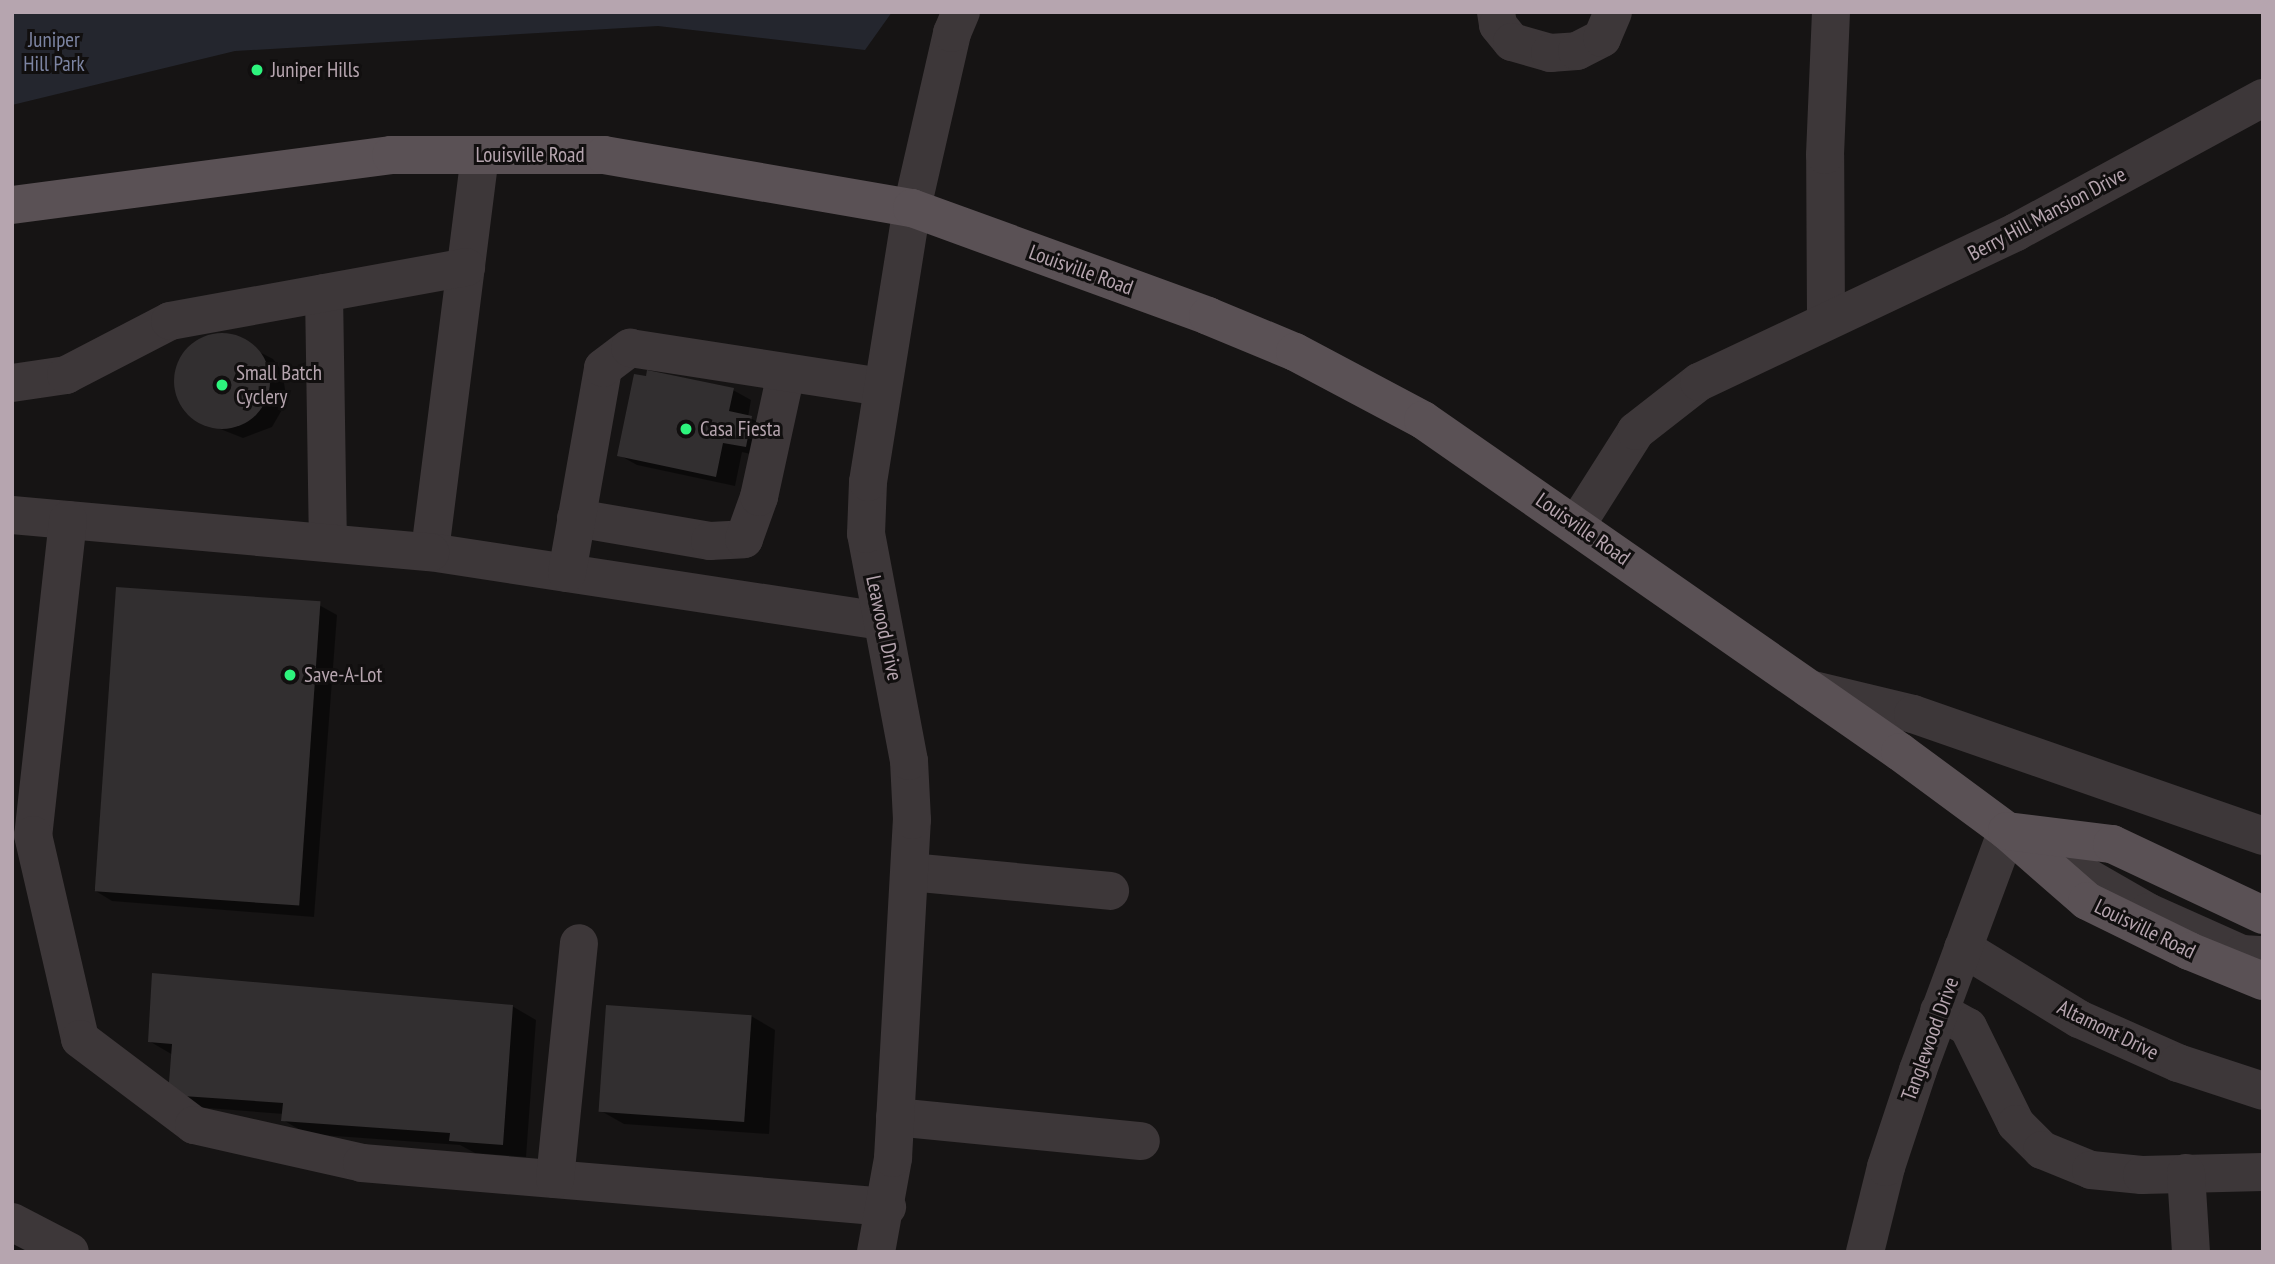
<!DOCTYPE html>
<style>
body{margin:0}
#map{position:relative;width:2275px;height:1264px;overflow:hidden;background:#161414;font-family:"PT Sans Narrow",sans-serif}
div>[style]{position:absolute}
.green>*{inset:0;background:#24262e}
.shadow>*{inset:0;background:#0007}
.building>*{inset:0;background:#322f30;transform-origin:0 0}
.round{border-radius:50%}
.minor>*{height:38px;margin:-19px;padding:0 19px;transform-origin:19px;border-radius:19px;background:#3d3739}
.major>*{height:38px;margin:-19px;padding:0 19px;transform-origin:19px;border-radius:19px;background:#5a5155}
.dots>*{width:19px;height:19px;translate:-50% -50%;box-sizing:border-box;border:4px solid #110f0f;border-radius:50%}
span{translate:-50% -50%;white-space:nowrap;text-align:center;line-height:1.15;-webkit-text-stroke:6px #110f0f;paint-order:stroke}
.park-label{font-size:21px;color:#7c84a2}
.poi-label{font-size:21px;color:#b6a5af}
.left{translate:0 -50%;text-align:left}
.street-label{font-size:21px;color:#b6a5af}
.frame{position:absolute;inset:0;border:14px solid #b6a5af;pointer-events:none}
</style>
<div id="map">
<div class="green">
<i style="clip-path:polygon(12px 12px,892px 12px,865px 50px,658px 26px,235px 51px,12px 105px)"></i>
</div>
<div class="shadow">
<i style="clip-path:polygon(226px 335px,273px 359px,282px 371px,287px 401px,272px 427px,243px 438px,195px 419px,184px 408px,175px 380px,186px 352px,197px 342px)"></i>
<i style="clip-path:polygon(733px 390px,751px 400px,748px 417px,770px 428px,764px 457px,742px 452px,735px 486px,637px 465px,619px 455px)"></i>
<i style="clip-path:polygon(319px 605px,337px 615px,314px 917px,112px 901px,94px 890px)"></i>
<i style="clip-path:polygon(512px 1006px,536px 1020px,526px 1157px,475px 1153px,460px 1145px,307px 1134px,283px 1120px,284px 1114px,194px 1107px,170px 1094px,173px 1055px,149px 1041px)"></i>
<i style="clip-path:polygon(751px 1016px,775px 1030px,769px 1134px,624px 1124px,601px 1111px)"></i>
</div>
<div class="building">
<i class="round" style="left:174px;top:333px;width:96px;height:96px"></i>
<i style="clip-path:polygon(647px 370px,734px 388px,729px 411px,752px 416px,746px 447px,723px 443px,716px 477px,617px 456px,634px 374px,646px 376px)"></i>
<i style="left:116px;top:587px;width:205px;height:305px;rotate:4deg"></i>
<i style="clip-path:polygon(152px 973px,513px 1005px,503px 1145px,449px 1141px,450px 1133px,281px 1121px,283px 1103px,168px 1095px,172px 1044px,148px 1042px)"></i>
<i style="left:606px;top:1005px;width:146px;height:107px;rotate:4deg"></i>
</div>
<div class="minor">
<i style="left:1496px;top:12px;width:13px;rotate:81deg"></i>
<i style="left:1498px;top:25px;width:22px;rotate:51deg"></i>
<i style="left:1512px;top:42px;width:40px;rotate:16deg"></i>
<i style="left:1550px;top:53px;width:27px;rotate:-4deg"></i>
<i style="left:1577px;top:51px;width:28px;rotate:-27deg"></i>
<i style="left:1602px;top:38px;width:28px;rotate:-67deg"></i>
<i style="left:480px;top:155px;width:400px;rotate:97.2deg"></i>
<i style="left:430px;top:552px;width:455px;rotate:8.7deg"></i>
<i style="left:324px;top:293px;width:250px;rotate:89.1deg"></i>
<i style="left:1826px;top:319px;width:164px;rotate:-90.3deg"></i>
<i style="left:1825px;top:155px;width:143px;rotate:-87.6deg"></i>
<i style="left:12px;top:383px;width:55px;rotate:-8.4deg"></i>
<i style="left:66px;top:375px;width:117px;rotate:-27.4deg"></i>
<i style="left:170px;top:321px;width:301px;rotate:-10.3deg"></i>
<i style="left:12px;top:515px;width:420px;rotate:5.1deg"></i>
<i style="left:576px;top:518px;width:136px;rotate:9.7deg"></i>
<i style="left:710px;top:541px;width:34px;rotate:-3deg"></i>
<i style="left:744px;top:539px;width:45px;rotate:-70.3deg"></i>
<i style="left:759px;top:497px;width:127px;rotate:-77.7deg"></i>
<i style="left:68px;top:520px;width:317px;rotate:96.3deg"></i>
<i style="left:33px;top:835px;width:209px;rotate:77deg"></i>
<i style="left:80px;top:1039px;width:143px;rotate:37deg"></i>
<i style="left:194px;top:1125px;width:172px;rotate:12.7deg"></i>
<i style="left:362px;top:1163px;width:527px;rotate:4.79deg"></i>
<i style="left:1577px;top:524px;width:110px;rotate:-57.6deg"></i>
<i style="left:1636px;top:431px;width:80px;rotate:-37.9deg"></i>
<i style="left:1699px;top:382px;width:351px;rotate:-25.3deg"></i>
<i style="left:2016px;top:232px;width:281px;rotate:-28.5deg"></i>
<i style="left:567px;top:573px;width:208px;rotate:-80deg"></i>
<i style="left:603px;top:368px;width:34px;rotate:-37deg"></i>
<i style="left:630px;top:348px;width:255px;rotate:8.8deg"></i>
<i style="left:1809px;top:689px;width:107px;rotate:13.5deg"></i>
<i style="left:1913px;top:714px;width:371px;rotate:19.2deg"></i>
<i style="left:910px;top:872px;width:201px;rotate:5.4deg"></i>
<i style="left:1963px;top:948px;width:136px;rotate:31.5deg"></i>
<i style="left:2079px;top:1019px;width:108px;rotate:24deg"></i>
<i style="left:2178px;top:1063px;width:89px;rotate:18.2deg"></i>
<i style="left:1939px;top:1011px;width:33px;rotate:29deg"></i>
<i style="left:1968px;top:1027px;width:108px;rotate:63.7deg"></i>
<i style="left:2016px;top:1124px;width:37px;rotate:45deg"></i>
<i style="left:2042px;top:1150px;width:53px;rotate:22.2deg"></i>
<i style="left:2091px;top:1170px;width:51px;rotate:5.6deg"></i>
<i style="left:2142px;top:1175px;width:121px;rotate:-1.4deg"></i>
<i style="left:895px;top:1117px;width:247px;rotate:5.6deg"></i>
<i style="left:2186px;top:1173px;width:79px;rotate:86.4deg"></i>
<i style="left:555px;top:1179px;width:237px;rotate:-84.2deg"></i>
<i style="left:12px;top:1222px;width:65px;rotate:27.3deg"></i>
<i style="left:876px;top:1252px;width:96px;rotate:-79.7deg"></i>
<i style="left:893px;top:1158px;width:339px;rotate:-86.8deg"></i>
<i style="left:912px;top:820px;width:59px;rotate:-92.9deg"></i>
<i style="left:909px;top:761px;width:231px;rotate:-100.7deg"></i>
<i style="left:866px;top:534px;width:52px;rotate:-87.8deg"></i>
<i style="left:868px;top:482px;width:278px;rotate:-80.9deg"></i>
<i style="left:912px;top:208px;width:180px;rotate:-77.1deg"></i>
<i style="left:952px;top:33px;width:23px;rotate:-67deg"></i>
<i style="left:1865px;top:1252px;width:88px;rotate:-76.1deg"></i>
<i style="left:1886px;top:1167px;width:102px;rotate:-71.7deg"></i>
<i style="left:1918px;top:1070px;width:255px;rotate:-69.6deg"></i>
<i style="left:2007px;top:831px;width:163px;rotate:29.9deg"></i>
<i style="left:2148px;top:912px;width:103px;rotate:24.1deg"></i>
<i style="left:2242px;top:954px;width:21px;rotate:3deg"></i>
</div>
<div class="major">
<i style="left:12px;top:205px;width:382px;rotate:-7.5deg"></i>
<i style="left:391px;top:155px;width:213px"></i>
<i style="left:604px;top:155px;width:313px;rotate:9.8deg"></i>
<i style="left:912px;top:208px;width:315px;rotate:20deg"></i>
<i style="left:1208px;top:316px;width:94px;rotate:22.5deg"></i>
<i style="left:1295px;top:352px;width:145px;rotate:28deg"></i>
<i style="left:1423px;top:420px;width:581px;rotate:34.84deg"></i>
<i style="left:1900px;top:752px;width:133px;rotate:36.4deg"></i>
<i style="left:2007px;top:831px;width:106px;rotate:41.2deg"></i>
<i style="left:2087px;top:901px;width:114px;rotate:26.1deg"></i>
<i style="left:2189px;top:951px;width:80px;rotate:22.1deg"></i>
<i style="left:2007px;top:831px;width:106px;rotate:7.1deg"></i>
<i style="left:2112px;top:844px;width:167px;rotate:25.2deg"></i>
</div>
<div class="dots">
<i style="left:257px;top:70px;background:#2df47d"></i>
<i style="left:222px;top:385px;background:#2df47d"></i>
<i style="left:686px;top:429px;background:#2df47d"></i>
<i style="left:290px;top:675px;background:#2df47d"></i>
</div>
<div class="park-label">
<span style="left:54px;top:52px">Juniper<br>Hill Park</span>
</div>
<div class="poi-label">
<span class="left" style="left:271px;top:70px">Juniper Hills</span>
<span class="left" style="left:236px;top:385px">Small Batch<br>Cyclery</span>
<span class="left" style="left:700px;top:429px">Casa Fiesta</span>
<span class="left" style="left:304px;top:675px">Save-A-Lot</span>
</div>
<div class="street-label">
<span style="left:530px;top:155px">Louisville Road</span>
<span style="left:2047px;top:214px;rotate:-28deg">Berry Hill Mansion Drive</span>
<span style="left:1081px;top:270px;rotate:20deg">Louisville Road</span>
<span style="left:1583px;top:529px;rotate:35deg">Louisville Road</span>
<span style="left:884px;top:628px;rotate:78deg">Leawood Drive</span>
<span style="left:2145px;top:929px;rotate:26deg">Louisville Road</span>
<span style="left:2108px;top:1030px;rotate:26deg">Altamont Drive</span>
<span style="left:1930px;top:1039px;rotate:-70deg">Tanglewood Drive</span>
</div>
<div class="frame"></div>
</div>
